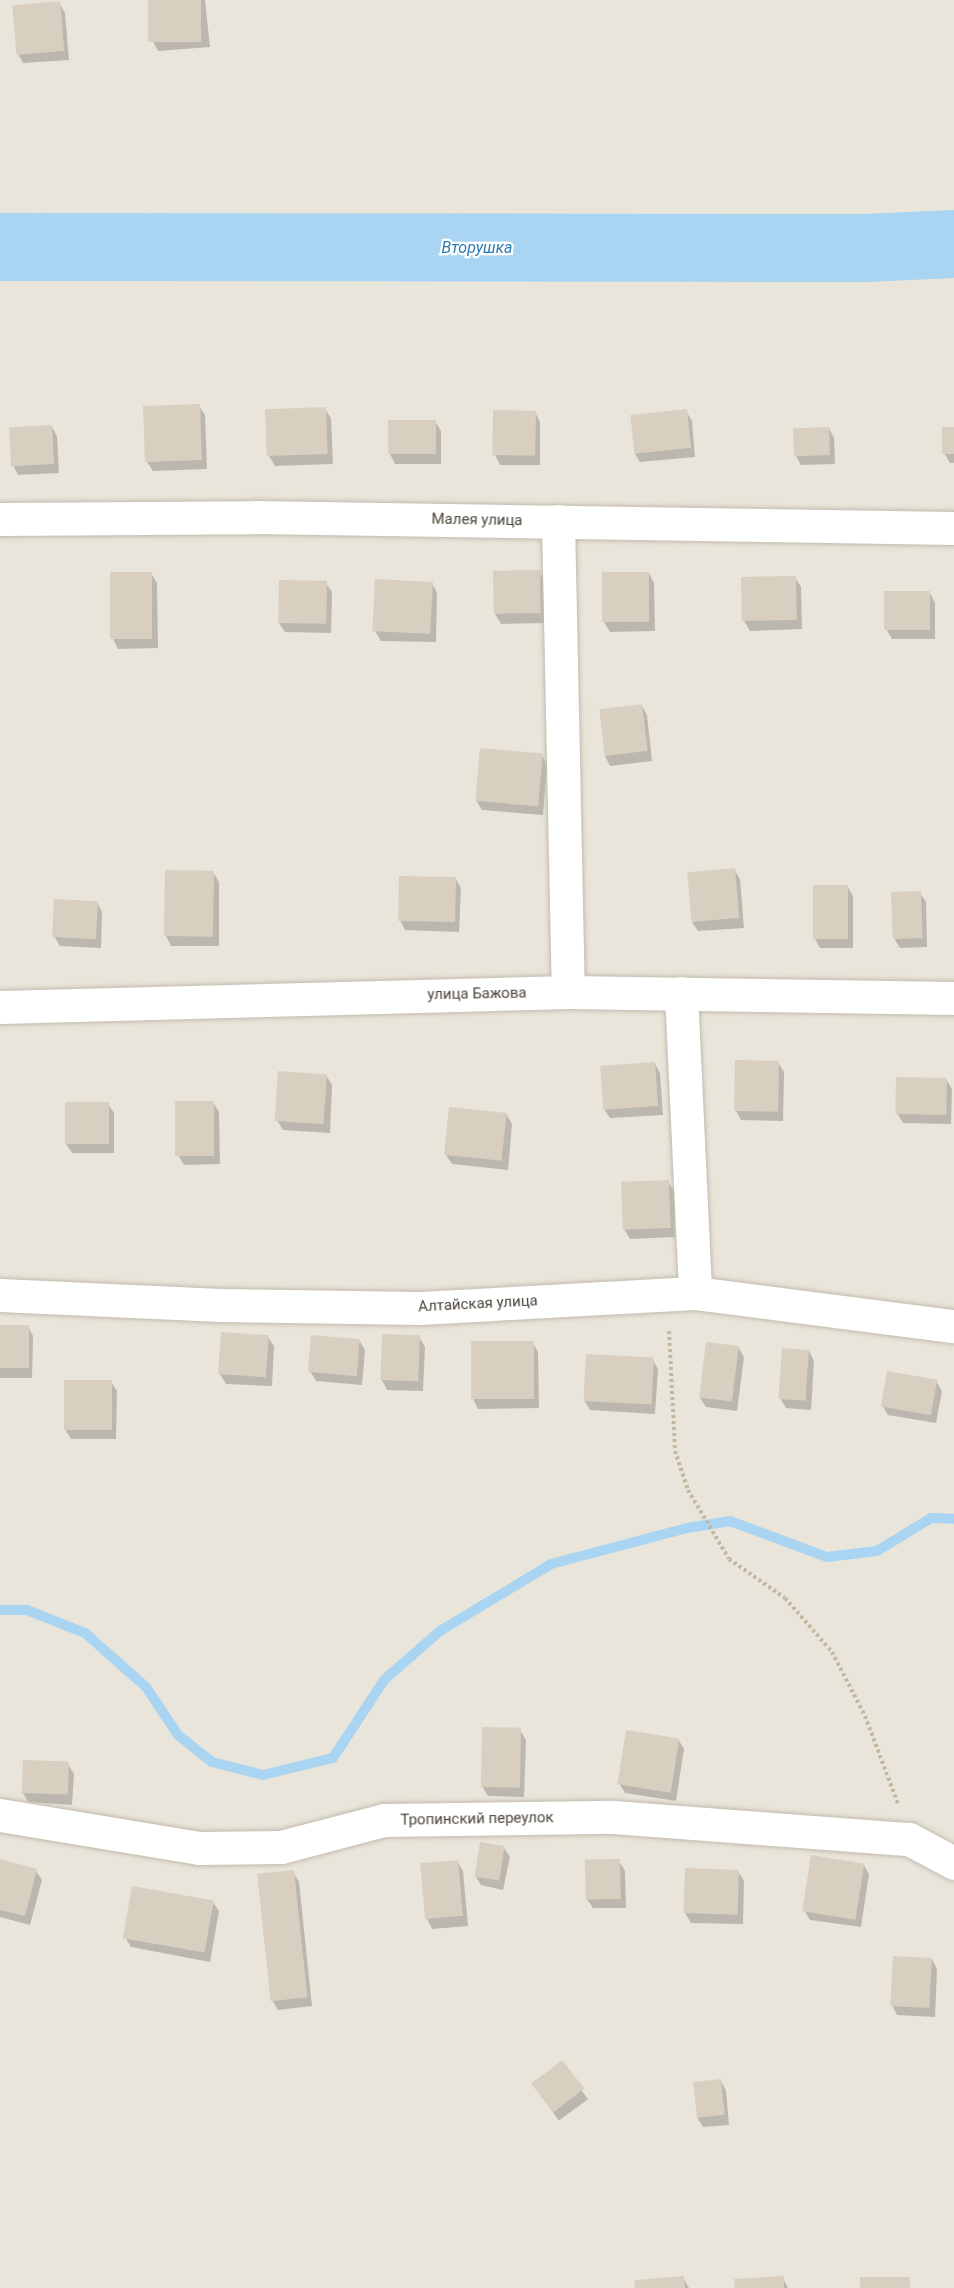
<!DOCTYPE html>
<meta charset="utf-8">
<style>
body{margin:0}
#map{position:relative;width:954px;height:2288px;overflow:hidden;background:#f6f3ec;font-family:Roboto,sans-serif}
div>[style]{position:absolute}
.residential>*{inset:0;background:#eae5da;transform-origin:0 0}
.shadow>*{inset:0;background:#0003;transform-origin:0 0}
.stream>*{height:10px;margin:-5px;padding:0 5px;transform-origin:5px;border-radius:5px;background:#a9d4f2}
.river>*{height:68px;margin:-34px;padding:0 34px;transform-origin:34px;border-radius:34px;background:#a9d4f2}
.building>*{inset:0;background:#d8cfc1;transform-origin:0 0}
.path>*{height:4px;margin-top:-2px;transform-origin:0;background:repeating-linear-gradient(90deg,#c4b79f 0 3px,transparent 0 6px)}
.roads{filter:drop-shadow(0 0 2px #c2bbae) drop-shadow(0 0 2px #c2bbae)}
.minor>*{height:33px;margin:-16.5px;padding:0 16.5px;transform-origin:16.5px;border-radius:16.5px;background:#fff}
span{translate:-50% -50%;white-space:nowrap;text-align:center;line-height:1.15;-webkit-text-stroke:4.5px #fff;paint-order:stroke}
.street-label{font-size:15px;color:#4b4439}
.water-label{font-size:16px;color:#2e7ab2;font-style:italic}
</style>
<div id="map">
<div class="residential">
<i style="left:0;top:0;width:954px;height:2288px"></i>
</div>
<div class="shadow">
<i style="clip-path:polygon(149px 0,205px 0,210px 47px,158px 51px,153px 41px)"></i>
<i style="clip-path:polygon(59px 3px,65px 13px,69px 60px,23px 63px,18px 54px)"></i>
<i style="clip-path:polygon(199px 406px,205px 415px,207px 469px,153px 471px,147px 462px)"></i>
<i style="clip-path:polygon(325px 409px,331px 418px,333px 464px,275px 466px,269px 456px)"></i>
<i style="clip-path:polygon(686px 411px,692px 421px,695px 457px,640px 462px,634px 452px)"></i>
<i style="clip-path:polygon(535px 412px,540px 422px,540px 465px,500px 465px,495px 455px)"></i>
<i style="clip-path:polygon(390px 421px,435px 421px,441px 431px,441px 464px,395px 464px,390px 454px)"></i>
<i style="clip-path:polygon(52px 427px,57px 436px,59px 473px,18px 475px,13px 465px)"></i>
<i style="clip-path:polygon(829px 428px,834px 438px,835px 464px,801px 465px,796px 456px)"></i>
<i style="clip-path:polygon(954px 429px,954px 463px,950px 463px,944px 453px)"></i>
<i style="clip-path:polygon(539px 572px,545px 581px,546px 623px,501px 624px,495px 614px)"></i>
<i style="clip-path:polygon(151px 573px,157px 583px,158px 648px,118px 649px,113px 639px,112px 574px)"></i>
<i style="clip-path:polygon(649px 573px,654px 583px,655px 631px,610px 632px,604px 622px)"></i>
<i style="clip-path:polygon(795px 577px,801px 587px,802px 629px,750px 631px,744px 621px)"></i>
<i style="clip-path:polygon(326px 583px,332px 592px,331px 633px,285px 632px,279px 623px)"></i>
<i style="clip-path:polygon(432px 583px,437px 593px,436px 642px,381px 641px,375px 631px)"></i>
<i style="clip-path:polygon(930px 593px,935px 603px,935px 639px,892px 639px,886px 629px)"></i>
<i style="clip-path:polygon(642px 706px,647px 715px,652px 761px,610px 766px,605px 756px,600px 710px)"></i>
<i style="clip-path:polygon(542px 755px,547px 765px,543px 815px,482px 810px,476px 800px)"></i>
<i style="clip-path:polygon(734px 869px,740px 879px,744px 928px,698px 931px,692px 922px)"></i>
<i style="clip-path:polygon(213px 872px,219px 882px,219px 946px,171px 946px,166px 936px)"></i>
<i style="clip-path:polygon(455px 878px,461px 888px,459px 932px,405px 930px,400px 920px)"></i>
<i style="clip-path:polygon(847px 886px,853px 896px,853px 948px,820px 948px,815px 939px)"></i>
<i style="clip-path:polygon(920px 893px,926px 902px,927px 947px,900px 948px,894px 938px)"></i>
<i style="clip-path:polygon(97px 902px,102px 912px,101px 948px,60px 946px,54px 936px)"></i>
<i style="clip-path:polygon(778px 1062px,784px 1072px,783px 1121px,741px 1120px,736px 1111px)"></i>
<i style="clip-path:polygon(655px 1064px,660px 1073px,663px 1115px,610px 1118px,604px 1109px)"></i>
<i style="clip-path:polygon(326px 1075px,332px 1085px,330px 1133px,283px 1130px,277px 1120px)"></i>
<i style="clip-path:polygon(946px 1079px,952px 1089px,951px 1124px,903px 1123px,897px 1113px)"></i>
<i style="clip-path:polygon(213px 1102px,219px 1112px,220px 1164px,184px 1165px,178px 1155px)"></i>
<i style="clip-path:polygon(108px 1104px,114px 1113px,114px 1153px,72px 1153px,66px 1144px)"></i>
<i style="clip-path:polygon(506px 1114px,512px 1124px,508px 1170px,452px 1164px,446px 1155px)"></i>
<i style="clip-path:polygon(668px 1182px,674px 1191px,675px 1237px,630px 1239px,624px 1229px)"></i>
<i style="clip-path:polygon(0 1326px,28px 1326px,33px 1336px,32px 1378px,0 1378px)"></i>
<i style="clip-path:polygon(268px 1337px,274px 1346px,272px 1386px,226px 1384px,220px 1374px)"></i>
<i style="clip-path:polygon(419px 1337px,425px 1347px,423px 1391px,387px 1390px,382px 1380px)"></i>
<i style="clip-path:polygon(359px 1340px,365px 1350px,362px 1385px,316px 1381px,310px 1371px)"></i>
<i style="clip-path:polygon(472px 1343px,533px 1343px,538px 1352px,539px 1408px,478px 1409px,473px 1399px)"></i>
<i style="clip-path:polygon(738px 1347px,744px 1357px,737px 1411px,706px 1407px,700px 1398px)"></i>
<i style="clip-path:polygon(809px 1351px,814px 1361px,811px 1410px,786px 1408px,780px 1398px)"></i>
<i style="clip-path:polygon(653px 1360px,658px 1369px,655px 1414px,590px 1410px,584px 1400px)"></i>
<i style="clip-path:polygon(936px 1381px,942px 1391px,936px 1423px,888px 1415px,882px 1405px)"></i>
<i style="clip-path:polygon(111px 1382px,117px 1391px,116px 1439px,71px 1439px,65px 1429px)"></i>
<i style="clip-path:polygon(520px 1730px,526px 1740px,524px 1797px,488px 1796px,482px 1786px)"></i>
<i style="clip-path:polygon(678px 1739px,684px 1749px,676px 1801px,625px 1793px,619px 1783px)"></i>
<i style="clip-path:polygon(68px 1764px,74px 1774px,72px 1805px,28px 1802px,23px 1793px)"></i>
<i style="clip-path:polygon(504px 1848px,510px 1857px,503px 1890px,481px 1885px,475px 1875px)"></i>
<i style="clip-path:polygon(0 1861px,36px 1871px,42px 1880px,30px 1925px,0 1917px)"></i>
<i style="clip-path:polygon(457px 1861px,463px 1871px,468px 1926px,432px 1929px,427px 1919px)"></i>
<i style="clip-path:polygon(619px 1861px,625px 1871px,626px 1908px,593px 1908px,587px 1899px)"></i>
<i style="clip-path:polygon(863px 1864px,869px 1874px,861px 1927px,810px 1920px,804px 1910px)"></i>
<i style="clip-path:polygon(738px 1871px,744px 1881px,743px 1924px,691px 1923px,685px 1913px)"></i>
<i style="clip-path:polygon(293px 1872px,299px 1882px,312px 2006px,278px 2010px,272px 2000px)"></i>
<i style="clip-path:polygon(213px 1902px,219px 1911px,210px 1962px,131px 1947px,125px 1937px)"></i>
<i style="clip-path:polygon(932px 1959px,937px 1969px,935px 2017px,897px 2015px,892px 2005px)"></i>
<i style="left:561px;top:2062px;width:46px;height:36px;rotate:54deg"></i>
<i style="clip-path:polygon(721px 2081px,726px 2091px,729px 2125px,703px 2127px,697px 2117px)"></i>
<i style="clip-path:polygon(683px 2277px,689px 2288px,636px 2288px)"></i>
<i style="clip-path:polygon(783px 2278px,788px 2288px,736px 2288px)"></i>
</div>
<div class="stream">
<i style="left:0;top:1610px;width:27px"></i>
<i style="left:27px;top:1610px;width:62px;rotate:21.6deg"></i>
<i style="left:85px;top:1633px;width:81px;rotate:41.5deg"></i>
<i style="left:146px;top:1687px;width:58px;rotate:56.3deg"></i>
<i style="left:178px;top:1735px;width:43px;rotate:38.5deg"></i>
<i style="left:212px;top:1762px;width:53px;rotate:14.3deg"></i>
<i style="left:263px;top:1775px;width:72px;rotate:-13.7deg"></i>
<i style="left:333px;top:1758px;width:93px;rotate:-56.8deg"></i>
<i style="left:384px;top:1680px;width:74px;rotate:-41.2deg"></i>
<i style="left:440px;top:1631px;width:130px;rotate:-31.1deg"></i>
<i style="left:551px;top:1564px;width:141px;rotate:-14.8deg"></i>
<i style="left:687px;top:1528px;width:44px;rotate:-9.2deg"></i>
<i style="left:730px;top:1521px;width:103px;rotate:20.4deg"></i>
<i style="left:827px;top:1557px;width:50px;rotate:-6.8deg"></i>
<i style="left:877px;top:1551px;width:63px;rotate:-31.4deg"></i>
<i style="left:931px;top:1518px;width:23px;rotate:2deg"></i>
</div>
<div class="river">
<i style="left:0;top:247px;width:866px;rotate:0.07deg"></i>
<i style="left:866px;top:248px;width:88px;rotate:-2.6deg"></i>
</div>
<div class="building">
<i style="left:148px;top:0;width:53px;height:42px"></i>
<i style="left:60px;top:1px;width:50px;height:48px;rotate:85deg"></i>
<i style="left:200px;top:404px;width:56px;height:57px;rotate:88deg"></i>
<i style="left:326px;top:407px;width:47px;height:61px;rotate:88deg"></i>
<i style="left:687px;top:409px;width:39px;height:57px;rotate:84deg"></i>
<i style="left:493px;top:410px;width:43px;height:45px;rotate:1deg"></i>
<i style="left:388px;top:420px;width:48px;height:34px"></i>
<i style="left:52px;top:425px;width:39px;height:43px;rotate:87deg"></i>
<i style="left:829px;top:427px;width:28px;height:36px;rotate:88deg"></i>
<i style="left:942px;top:427px;width:12px;height:27px"></i>
<i style="left:540px;top:570px;width:43px;height:47px;rotate:89deg"></i>
<i style="left:110px;top:572px;width:42px;height:67px"></i>
<i style="left:602px;top:572px;width:47px;height:50px"></i>
<i style="left:796px;top:576px;width:44px;height:55px;rotate:89deg"></i>
<i style="left:375px;top:579px;width:58px;height:52px;rotate:3deg"></i>
<i style="left:279px;top:580px;width:48px;height:43px;rotate:1deg"></i>
<i style="left:930px;top:591px;width:39px;height:46px;rotate:90deg"></i>
<i style="left:642px;top:704px;width:47px;height:43px;rotate:83deg"></i>
<i style="left:480px;top:748px;width:63px;height:53px;rotate:5deg"></i>
<i style="left:735px;top:868px;width:50px;height:48px;rotate:85deg"></i>
<i style="left:165px;top:870px;width:49px;height:66px;rotate:1deg"></i>
<i style="left:399px;top:876px;width:57px;height:45px;rotate:1deg"></i>
<i style="left:813px;top:885px;width:35px;height:54px"></i>
<i style="left:921px;top:891px;width:47px;height:30px;rotate:88deg"></i>
<i style="left:54px;top:899px;width:44px;height:38px;rotate:3deg"></i>
<i style="left:735px;top:1060px;width:44px;height:51px;rotate:1deg"></i>
<i style="left:655px;top:1062px;width:44px;height:55px;rotate:86deg"></i>
<i style="left:278px;top:1071px;width:49px;height:50px;rotate:4deg"></i>
<i style="left:896px;top:1077px;width:51px;height:37px;rotate:1deg"></i>
<i style="left:175px;top:1101px;width:39px;height:55px"></i>
<i style="left:65px;top:1102px;width:44px;height:42px"></i>
<i style="left:449px;top:1107px;width:58px;height:48px;rotate:6deg"></i>
<i style="left:669px;top:1180px;width:48px;height:48px;rotate:88deg"></i>
<i style="left:0;top:1325px;width:29px;height:43px"></i>
<i style="left:221px;top:1332px;width:48px;height:42px;rotate:4deg"></i>
<i style="left:382px;top:1334px;width:38px;height:46px;rotate:2deg"></i>
<i style="left:311px;top:1335px;width:49px;height:37px;rotate:5deg"></i>
<i style="left:534px;top:1341px;width:58px;height:63px;rotate:90deg"></i>
<i style="left:706px;top:1342px;width:33px;height:56px;rotate:7deg"></i>
<i style="left:782px;top:1348px;width:27px;height:51px;rotate:4deg"></i>
<i style="left:586px;top:1354px;width:68px;height:47px;rotate:3deg"></i>
<i style="left:887px;top:1371px;width:51px;height:36px;rotate:10deg"></i>
<i style="left:64px;top:1380px;width:48px;height:50px"></i>
<i style="left:482px;top:1727px;width:39px;height:60px;rotate:1deg"></i>
<i style="left:626px;top:1730px;width:54px;height:55px;rotate:9deg"></i>
<i style="left:23px;top:1760px;width:46px;height:33px;rotate:2deg"></i>
<i style="left:480px;top:1842px;width:25px;height:35px;rotate:9deg"></i>
<i style="left:811px;top:1855px;width:54px;height:57px;rotate:9deg"></i>
<i style="clip-path:polygon(0 1859px,37px 1869px,25px 1916px,0 1910px)"></i>
<i style="left:620px;top:1859px;width:40px;height:35px;rotate:89deg"></i>
<i style="left:458px;top:1860px;width:56px;height:38px;rotate:85deg"></i>
<i style="left:685px;top:1868px;width:54px;height:45px;rotate:2deg"></i>
<i style="left:294px;top:1870px;width:128px;height:37px;rotate:84deg"></i>
<i style="left:132px;top:1886px;width:83px;height:53px;rotate:10deg"></i>
<i style="left:893px;top:1956px;width:39px;height:50px;rotate:3deg"></i>
<i style="left:562px;top:2060px;width:36px;height:39px;rotate:52deg"></i>
<i style="left:721px;top:2079px;width:36px;height:28px;rotate:84deg"></i>
<i style="left:684px;top:2276px;width:12px;height:50px;rotate:85deg"></i>
<i style="clip-path:polygon(784px 2276px,784px 2288px,735px 2288px,734px 2279px)"></i>
<i style="left:860px;top:2277px;width:50px;height:11px"></i>
</div>
<div class="path">
<i style="left:669px;top:1331px;width:120px;rotate:87.1deg"></i>
<i style="left:675px;top:1451px;width:41px;rotate:71.6deg"></i>
<i style="left:688px;top:1490px;width:80px;rotate:59.3deg"></i>
<i style="left:729px;top:1559px;width:68px;rotate:34.9deg"></i>
<i style="left:785px;top:1598px;width:72px;rotate:49deg"></i>
<i style="left:832px;top:1652px;width:72px;rotate:62.7deg"></i>
<i style="left:865px;top:1716px;width:94px;rotate:69.4deg"></i>
</div>
<div class="roads">
<div class="minor">
<i style="left:0;top:519px;width:255px;rotate:-0.4deg"></i>
<i style="left:255px;top:517px;width:699px;rotate:0.9deg"></i>
<i style="left:558px;top:521px;width:471px;rotate:88.8deg"></i>
<i style="left:681px;top:993px;width:300px;rotate:87.3deg"></i>
<i style="left:0;top:1007px;width:568px;rotate:-1.51deg"></i>
<i style="left:568px;top:992px;width:386px;rotate:0.9deg"></i>
<i style="left:0;top:1295px;width:221px;rotate:2.6deg"></i>
<i style="left:221px;top:1305px;width:198px;rotate:0.9deg"></i>
<i style="left:419px;top:1308px;width:276px;rotate:-3.1deg"></i>
<i style="left:695px;top:1293px;width:261px;rotate:7.3deg"></i>
<i style="left:0;top:1815px;width:202px;rotate:9.4deg"></i>
<i style="left:199px;top:1848px;width:82px;rotate:-0.7deg"></i>
<i style="left:281px;top:1847px;width:106px;rotate:-14.7deg"></i>
<i style="left:384px;top:1820px;width:229px;rotate:-0.8deg"></i>
<i style="left:613px;top:1817px;width:297px;rotate:4.3deg"></i>
<i style="left:909px;top:1839px;width:51px;rotate:28.1deg"></i>
</div>
</div>
<div class="street-label">
<span style="left:477px;top:520px;rotate:1deg">Малея улица</span>
<span style="left:477px;top:994px;rotate:-1deg">улица Бажова</span>
<span style="left:478px;top:1304px;rotate:-3deg">Алтайская улица</span>
<span style="left:477px;top:1819px;rotate:-1deg">Тропинский переулок</span>
</div>
<div class="water-label">
<span style="left:477px;top:248px">Вторушка</span>
</div>
</div>
